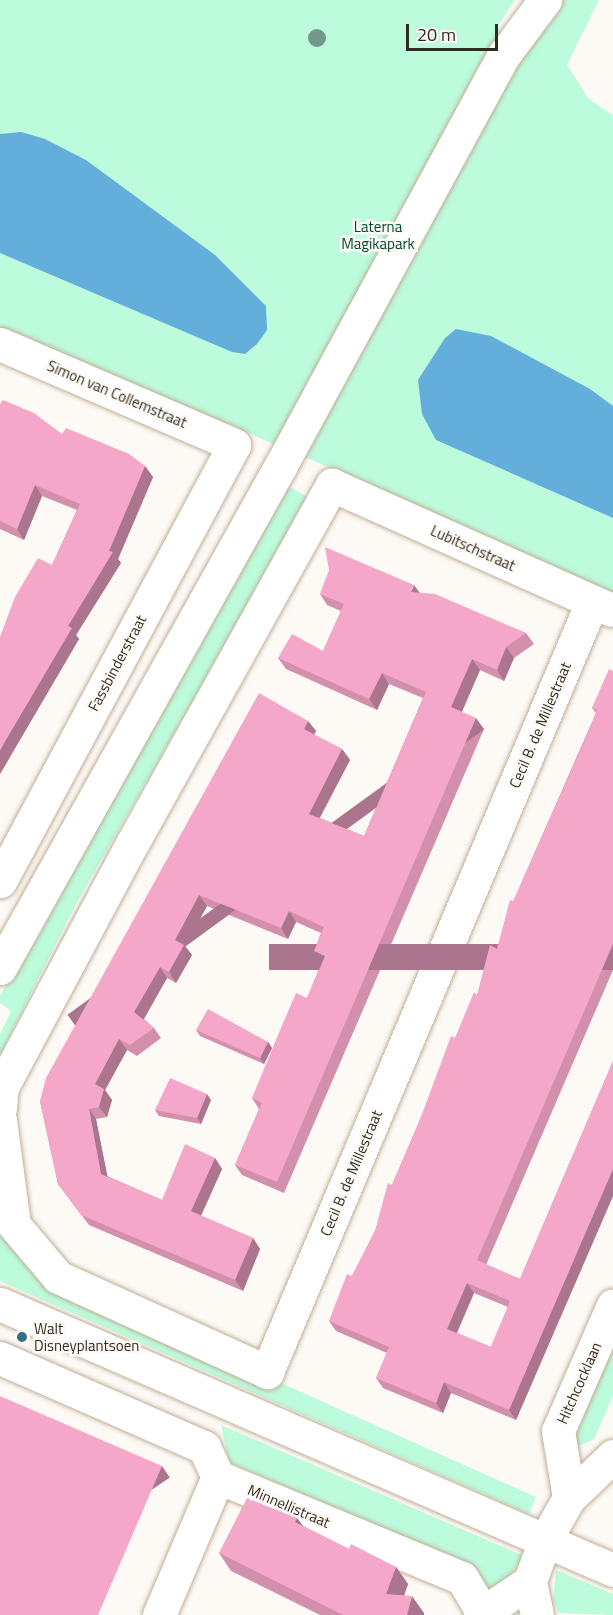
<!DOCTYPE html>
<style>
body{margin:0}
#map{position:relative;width:613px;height:1615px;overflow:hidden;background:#fdf9f4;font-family:"Titillium Web",sans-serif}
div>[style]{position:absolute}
.green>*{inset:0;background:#bcfbdc}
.water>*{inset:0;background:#63aedb}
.roads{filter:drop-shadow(0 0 2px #c0ae96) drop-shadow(0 0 2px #c0ae96)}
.minor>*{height:33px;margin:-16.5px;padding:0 16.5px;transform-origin:16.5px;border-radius:16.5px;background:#fff}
.trees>*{width:18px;height:18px;margin:-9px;border-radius:50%;background:#73998a}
.wall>*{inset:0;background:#d290ad}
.shaded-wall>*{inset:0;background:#ab758d;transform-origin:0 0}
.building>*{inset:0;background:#f4a7c9}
.dots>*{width:16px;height:16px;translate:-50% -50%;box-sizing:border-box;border:3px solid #fdf9f4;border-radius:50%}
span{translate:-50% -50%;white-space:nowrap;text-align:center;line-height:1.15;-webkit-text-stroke:5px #fdf9f4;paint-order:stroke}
.park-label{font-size:15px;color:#024b33}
.street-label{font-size:15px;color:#322b21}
.poi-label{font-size:15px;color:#322b21}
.left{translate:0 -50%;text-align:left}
.scale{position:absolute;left:406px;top:24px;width:92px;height:27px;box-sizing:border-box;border:3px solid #322b21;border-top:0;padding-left:8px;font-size:18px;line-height:21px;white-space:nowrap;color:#322b21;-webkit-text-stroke:4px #fdf9f4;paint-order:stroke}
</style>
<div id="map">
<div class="green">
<i style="clip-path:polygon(0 0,515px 0,497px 27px,503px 32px,560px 0,599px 0,567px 65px,589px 99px,613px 115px,613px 594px,345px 474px,0 328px)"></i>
<i style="clip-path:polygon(287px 485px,309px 498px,76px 904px,0 1055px,0 1034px,11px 1011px,0 1003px,0 996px)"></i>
<i style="clip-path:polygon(0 1217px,41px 1276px,536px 1497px,529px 1514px,0 1281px)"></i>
<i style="clip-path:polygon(613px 1332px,613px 1396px,594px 1439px,579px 1446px,573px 1444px,569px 1433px)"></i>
<i style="clip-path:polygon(221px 1425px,524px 1556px,505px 1582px,489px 1593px,474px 1568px,229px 1462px)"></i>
<i style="clip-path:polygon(556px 1570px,613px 1594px,613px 1615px,559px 1613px,553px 1602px)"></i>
</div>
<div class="water">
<i style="clip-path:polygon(21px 132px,45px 139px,86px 160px,215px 255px,266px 306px,267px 330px,257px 344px,245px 354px,232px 352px,0 253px,0 134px)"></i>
<i style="clip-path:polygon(456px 329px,491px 336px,590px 389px,613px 406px,613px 518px,436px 440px,422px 414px,418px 380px,445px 338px)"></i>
</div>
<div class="roads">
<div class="minor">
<i style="left:0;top:344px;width:255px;rotate:23.3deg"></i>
<i style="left:234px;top:445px;width:495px;rotate:118.2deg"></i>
<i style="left:0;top:968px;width:576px;rotate:-60.81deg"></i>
<i style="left:281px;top:465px;width:467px;rotate:-61.5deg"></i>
<i style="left:504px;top:55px;width:69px;rotate:-53.3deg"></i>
<i style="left:0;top:1108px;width:21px;rotate:-85deg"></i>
<i style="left:2px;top:1087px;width:278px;rotate:-61.9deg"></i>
<i style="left:133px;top:842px;width:409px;rotate:-60.9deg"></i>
<i style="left:332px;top:485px;width:306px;rotate:24.1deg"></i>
<i style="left:0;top:1120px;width:106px;rotate:82.4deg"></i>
<i style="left:14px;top:1225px;width:68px;rotate:49.8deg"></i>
<i style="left:58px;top:1277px;width:230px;rotate:24.4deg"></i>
<i style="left:267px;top:1372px;width:836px;rotate:-67.12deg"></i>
<i style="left:0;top:1304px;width:668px;rotate:23.46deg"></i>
<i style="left:0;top:1358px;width:223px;rotate:23.6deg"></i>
<i style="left:204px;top:1447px;width:33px;rotate:65deg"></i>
<i style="left:569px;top:1498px;width:68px;rotate:-99.3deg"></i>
<i style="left:558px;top:1431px;width:137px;rotate:-66.4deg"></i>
<i style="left:159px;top:1615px;width:150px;rotate:-66.9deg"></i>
<i style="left:218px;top:1477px;width:264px;rotate:22.5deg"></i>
<i style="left:462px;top:1578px;width:39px;rotate:59deg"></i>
<i style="left:480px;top:1615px;width:60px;rotate:-34.2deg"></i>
<i style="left:537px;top:1615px;width:35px;rotate:-102deg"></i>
<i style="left:530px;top:1581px;width:44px;rotate:-69.9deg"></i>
<i style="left:545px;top:1540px;width:48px;rotate:-60.3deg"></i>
<i style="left:569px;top:1498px;width:61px;rotate:-43.7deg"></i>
</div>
</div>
<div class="trees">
<i style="left:317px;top:38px"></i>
</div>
<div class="wall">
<i style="clip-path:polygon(0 404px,62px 434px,145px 466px,153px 477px,118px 559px,121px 563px,76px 635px,79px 639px,0 774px,52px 565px,77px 510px,42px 496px,24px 540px,0 529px)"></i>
<i style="clip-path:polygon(420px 593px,526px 633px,534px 644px,514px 658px,504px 681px,480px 670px,462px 712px,484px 729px,284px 1193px,242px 1175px,235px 1165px,259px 1109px,252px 1098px,307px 998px,322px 962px,314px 951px,321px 933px,296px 922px,288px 939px,207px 906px,185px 946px,192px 955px,176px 983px,167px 978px,144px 1019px,154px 1028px,161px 1038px,137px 1056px,127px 1050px,105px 1090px,112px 1100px,107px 1117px,96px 1119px,107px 1176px,162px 1200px,215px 1158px,222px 1169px,201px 1216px,253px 1238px,260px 1249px,243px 1291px,89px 1225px,58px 1184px,40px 1101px,308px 721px,316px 731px,314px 735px,342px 749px,350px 760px,320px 818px,364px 836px,423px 698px,389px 684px,377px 710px,286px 669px,278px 658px,323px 651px,341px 611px,327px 605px,320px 594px)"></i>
<i style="clip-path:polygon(evenodd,613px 671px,613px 970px,486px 1265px,520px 1279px,613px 1061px,613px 1196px,516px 1420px,451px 1393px,443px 1413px,383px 1388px,376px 1378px,387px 1353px,336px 1331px,329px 1321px,375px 1231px,392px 1185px,455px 1038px,477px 995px,497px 949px,523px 879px,596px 713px,592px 708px,613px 671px,474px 1293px,508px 1307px,491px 1347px,457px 1333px,474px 1293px)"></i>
<i style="clip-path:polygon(196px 1030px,268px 1042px,272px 1048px,264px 1064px,200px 1036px)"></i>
<i style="clip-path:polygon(211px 1100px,201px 1124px,159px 1116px,155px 1110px)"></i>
<i style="clip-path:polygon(297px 1518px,303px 1526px,349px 1549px,396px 1567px,408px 1584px,404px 1595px,424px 1613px,424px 1615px,320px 1615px,231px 1571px,219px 1553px)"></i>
</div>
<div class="shaded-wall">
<i style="clip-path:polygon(145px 466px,153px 477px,118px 559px,121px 563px,76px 635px,79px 639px,0 774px,0 750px,109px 551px)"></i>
<i style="clip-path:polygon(35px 485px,42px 496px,24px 540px,17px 529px)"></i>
<i style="clip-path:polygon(414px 585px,422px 596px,411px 592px)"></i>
<i style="clip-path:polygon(506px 647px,514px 658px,504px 681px,497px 670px)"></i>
<i style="clip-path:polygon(472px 659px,480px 670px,459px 718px,451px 707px)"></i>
<i style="clip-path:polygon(382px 673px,389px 684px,377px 710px,369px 699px)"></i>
<i style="left:476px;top:718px;width:14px;height:505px;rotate:54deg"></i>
<i style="clip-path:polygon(308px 721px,316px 731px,311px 740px,304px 729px)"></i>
<i style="clip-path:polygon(342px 749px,350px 760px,316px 824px,309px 814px)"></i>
<i style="clip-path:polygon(199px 895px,207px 906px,185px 946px,192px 955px,176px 983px,169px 972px,175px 940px)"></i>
<i style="clip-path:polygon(289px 911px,296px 922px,288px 939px,281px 928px)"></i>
<i style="left:613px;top:944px;width:26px;height:344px;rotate:90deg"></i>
<i style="clip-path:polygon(160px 967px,167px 978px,142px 1022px,134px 1012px)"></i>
<i style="clip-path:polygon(119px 1039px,127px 1050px,105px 1090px,112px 1100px,107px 1117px,99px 1107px,95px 1084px)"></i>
<i style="clip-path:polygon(268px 1042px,272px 1048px,264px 1064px,260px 1058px)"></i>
<i style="clip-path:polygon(207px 1094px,211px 1100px,201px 1124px,197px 1118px)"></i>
<i style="clip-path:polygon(89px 1109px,96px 1119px,109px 1184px,101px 1174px)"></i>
<i style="clip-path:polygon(215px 1158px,222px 1169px,198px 1222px,191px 1211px)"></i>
<i style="clip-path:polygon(613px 1169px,613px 1196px,516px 1420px,509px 1410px)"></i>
<i style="clip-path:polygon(253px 1238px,260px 1249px,243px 1291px,235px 1280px)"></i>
<i style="clip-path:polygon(467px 1283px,474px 1293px,454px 1339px,447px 1329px)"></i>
<i style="clip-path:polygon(444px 1382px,451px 1393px,443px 1413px,436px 1403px)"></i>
<i style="left:162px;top:1466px;width:14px;height:162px;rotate:56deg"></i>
<i style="clip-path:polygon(297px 1518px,310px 1535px,295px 1522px)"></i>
<i style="clip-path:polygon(396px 1567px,408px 1584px,399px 1611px,386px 1594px)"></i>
<i style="clip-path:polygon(412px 1596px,424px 1613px,424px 1615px,407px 1615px)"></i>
</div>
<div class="building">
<i style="clip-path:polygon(3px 400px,34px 413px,62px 434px,66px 428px,129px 454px,145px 466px,109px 551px,113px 552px,68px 626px,72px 628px,0 750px,0 637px,15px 597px,38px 558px,52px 565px,80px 504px,35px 485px,17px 529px,0 521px,0 404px)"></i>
<i style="clip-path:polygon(325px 547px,414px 585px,411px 592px,435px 594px,526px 633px,506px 647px,497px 670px,472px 659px,451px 707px,476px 718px,277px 1182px,235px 1165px,262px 1103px,252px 1098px,278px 1035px,296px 993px,307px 998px,325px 956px,314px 951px,324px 927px,289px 911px,281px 928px,199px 895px,175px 940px,184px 945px,169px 972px,160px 967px,134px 1012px,154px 1028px,130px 1045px,119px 1039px,95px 1084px,104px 1089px,99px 1107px,89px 1109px,101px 1174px,162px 1200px,185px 1144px,215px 1158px,191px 1211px,253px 1238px,235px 1280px,81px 1215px,58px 1184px,40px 1101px,46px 1078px,259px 693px,308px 721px,304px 729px,342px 749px,309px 814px,364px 836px,426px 692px,382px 673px,369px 699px,278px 658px,292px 634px,323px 651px,344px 604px,320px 594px,329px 570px)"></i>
<i style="clip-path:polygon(evenodd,609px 669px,613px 671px,613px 944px,477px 1260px,520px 1279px,613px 1061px,613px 1169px,509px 1410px,444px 1382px,436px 1403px,376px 1378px,389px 1347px,329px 1321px,347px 1274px,352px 1276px,375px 1231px,388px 1183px,392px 1185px,421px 1117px,451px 1036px,455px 1038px,474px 992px,477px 995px,490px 945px,497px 949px,510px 900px,513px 901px,523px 879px,585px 740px,597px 710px,592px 708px,609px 669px,467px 1283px,510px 1301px,491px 1347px,447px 1329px,467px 1283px)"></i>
<i style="clip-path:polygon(208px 1009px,268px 1042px,260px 1058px,196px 1030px)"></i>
<i style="clip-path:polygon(170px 1078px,207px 1094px,197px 1118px,155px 1110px)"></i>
<i style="clip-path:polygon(0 1396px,162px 1466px,98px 1615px,0 1615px)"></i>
<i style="clip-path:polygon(247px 1498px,297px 1518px,295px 1522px,349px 1549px,351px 1544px,396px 1567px,386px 1594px,412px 1596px,407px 1615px,343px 1615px,219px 1553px)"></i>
</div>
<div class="dots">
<i style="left:22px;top:1337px;background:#347087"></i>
</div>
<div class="park-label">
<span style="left:378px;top:235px">Laterna<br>Magikapark</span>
</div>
<div class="street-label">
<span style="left:117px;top:394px;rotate:23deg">Simon van Collemstraat</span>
<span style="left:473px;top:548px;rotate:24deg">Lubitschstraat</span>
<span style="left:117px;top:663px;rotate:-62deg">Fassbinderstraat</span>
<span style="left:540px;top:725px;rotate:-67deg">Cecil B. de Millestraat</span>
<span style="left:351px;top:1173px;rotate:-67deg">Cecil B. de Millestraat</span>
<span style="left:579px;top:1383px;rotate:-66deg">Hitchcocklaan</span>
<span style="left:289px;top:1506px;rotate:23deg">Minnellistraat</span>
</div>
<div class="poi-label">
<span class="left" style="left:34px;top:1337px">Walt<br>Disneyplantsoen</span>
</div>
<div class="scale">20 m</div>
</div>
